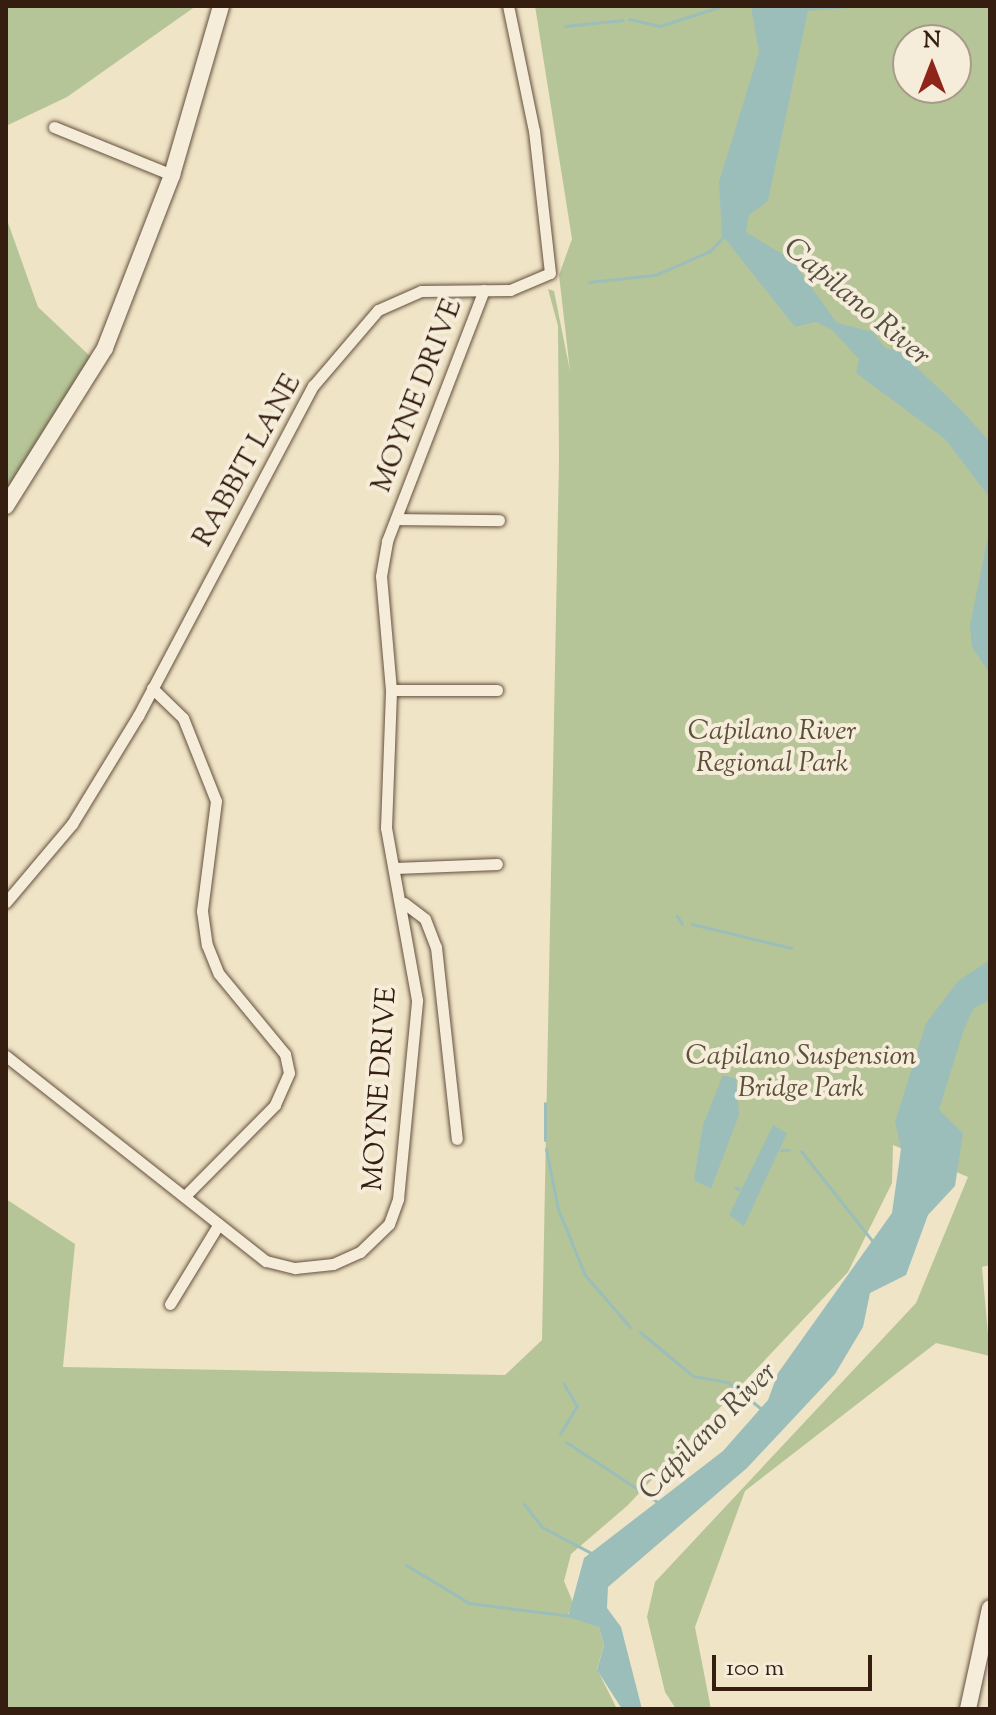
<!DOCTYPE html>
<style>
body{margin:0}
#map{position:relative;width:996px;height:1715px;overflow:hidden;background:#f0e4c6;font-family:"Sorts Mill Goudy",serif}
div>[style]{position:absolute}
.green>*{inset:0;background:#b6c598}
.water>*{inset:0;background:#9bbeba}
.stream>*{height:3px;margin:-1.5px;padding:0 1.5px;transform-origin:1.5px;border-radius:1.5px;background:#9bbeba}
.roads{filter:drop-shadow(0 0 2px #64503e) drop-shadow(0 0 2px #64503e)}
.street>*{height:11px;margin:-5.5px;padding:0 5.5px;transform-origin:5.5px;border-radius:5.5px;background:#f5edda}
.secondary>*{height:16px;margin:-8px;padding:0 8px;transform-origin:8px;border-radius:8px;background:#f5edda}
span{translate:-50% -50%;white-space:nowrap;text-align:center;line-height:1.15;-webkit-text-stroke:8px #f5edda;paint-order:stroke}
.street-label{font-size:28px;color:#351e10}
.park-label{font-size:28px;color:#5c5039;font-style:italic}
.water-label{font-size:30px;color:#544e43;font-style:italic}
.frame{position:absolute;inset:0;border:8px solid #351e10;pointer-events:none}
.north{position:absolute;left:892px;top:24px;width:80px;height:80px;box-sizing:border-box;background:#f5edda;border:2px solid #a89a89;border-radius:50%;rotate:0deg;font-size:22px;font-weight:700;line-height:32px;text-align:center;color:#351e10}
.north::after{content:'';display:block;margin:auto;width:28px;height:36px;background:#8f2418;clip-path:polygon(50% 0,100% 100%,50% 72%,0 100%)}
.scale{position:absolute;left:712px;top:1655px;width:160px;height:36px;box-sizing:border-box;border:4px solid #351e10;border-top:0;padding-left:10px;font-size:24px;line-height:28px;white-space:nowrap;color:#351e10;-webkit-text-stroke:6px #f5edda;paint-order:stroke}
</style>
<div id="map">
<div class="green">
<i style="clip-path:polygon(6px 6px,196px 6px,67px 97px,6px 126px)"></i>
<i style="clip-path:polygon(evenodd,535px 6px,990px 6px,990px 1265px,982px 1267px,990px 1356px,936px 1343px,745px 1491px,695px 1627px,711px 1709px,676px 1709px,665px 1692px,647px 1617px,655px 1582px,916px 1303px,968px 1177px,893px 1145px,892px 1183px,848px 1272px,627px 1506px,571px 1554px,564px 1581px,574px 1605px,568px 1614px,599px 1627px,604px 1645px,597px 1669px,617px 1709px,6px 1709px,6px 1199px,75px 1244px,63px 1367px,505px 1375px,542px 1340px,559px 459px,558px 326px,548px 289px,554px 291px,570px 371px,559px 275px,572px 239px,535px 6px,908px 40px,956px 40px,956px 88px,908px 88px,908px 40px)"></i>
<i style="clip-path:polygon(6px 217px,38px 307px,93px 359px,6px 494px)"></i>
</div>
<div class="water">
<i style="clip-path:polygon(751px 6px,809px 6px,768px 201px,749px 215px,746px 232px,792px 260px,837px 323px,873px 332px,885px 348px,900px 351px,963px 412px,990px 442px,990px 498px,945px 439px,856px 373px,859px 359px,832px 330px,816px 322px,795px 327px,722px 235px,719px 182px,759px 52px)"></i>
<i style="clip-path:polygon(990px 527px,990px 674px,972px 647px,970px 625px)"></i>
<i style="clip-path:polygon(990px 960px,990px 1000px,974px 1008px,964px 1029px,939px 1110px,963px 1133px,955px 1186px,928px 1215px,906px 1275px,870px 1293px,863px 1327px,835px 1374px,747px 1468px,608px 1587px,607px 1608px,621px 1627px,642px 1709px,622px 1709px,597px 1670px,604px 1645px,599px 1627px,568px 1617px,584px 1558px,723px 1451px,768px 1400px,778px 1373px,892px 1213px,901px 1149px,895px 1122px,926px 1023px,959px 980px)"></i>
<i style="clip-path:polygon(723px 1075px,736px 1079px,739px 1115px,711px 1189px,694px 1180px,703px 1125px)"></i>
<i style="clip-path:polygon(773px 1125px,787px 1133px,744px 1226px,729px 1215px)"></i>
</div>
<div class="stream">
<i style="left:805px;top:9px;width:44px;rotate:-3.9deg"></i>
<i style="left:629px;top:19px;width:32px;rotate:13deg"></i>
<i style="left:660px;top:26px;width:65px;rotate:-17.9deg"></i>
<i style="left:565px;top:26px;width:58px;rotate:-5.9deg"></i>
<i style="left:589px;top:282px;width:66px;rotate:-6.1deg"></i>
<i style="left:655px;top:275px;width:60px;rotate:-23.6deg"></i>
<i style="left:710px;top:251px;width:21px;rotate:-47deg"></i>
<i style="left:677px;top:916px;width:9px;rotate:58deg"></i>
<i style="left:692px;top:924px;width:102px;rotate:13.6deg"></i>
<i style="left:545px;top:1103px;width:37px;rotate:90deg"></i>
<i style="left:546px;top:1149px;width:61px;rotate:78.7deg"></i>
<i style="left:558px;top:1209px;width:71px;rotate:67.8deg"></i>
<i style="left:585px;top:1275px;width:69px;rotate:49.1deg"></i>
<i style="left:781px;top:1150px;width:8px"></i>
<i style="left:801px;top:1151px;width:117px;rotate:51.6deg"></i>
<i style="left:735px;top:1187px;width:4px;rotate:27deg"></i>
<i style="left:640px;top:1332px;width:69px;rotate:39.7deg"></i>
<i style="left:693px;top:1376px;width:36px;rotate:10deg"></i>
<i style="left:728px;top:1382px;width:48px;rotate:39deg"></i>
<i style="left:560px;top:1434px;width:33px;rotate:-59deg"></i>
<i style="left:577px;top:1406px;width:26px;rotate:-121deg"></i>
<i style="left:566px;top:1442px;width:108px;rotate:33.2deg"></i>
<i style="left:524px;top:1504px;width:29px;rotate:52deg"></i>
<i style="left:542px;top:1527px;width:58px;rotate:27.9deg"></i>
<i style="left:406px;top:1565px;width:74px;rotate:31.1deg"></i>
<i style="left:469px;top:1603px;width:103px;rotate:7.3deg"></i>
</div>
<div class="roads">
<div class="street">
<i style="left:54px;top:127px;width:127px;rotate:22.1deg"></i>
<i style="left:396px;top:519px;width:103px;rotate:0.6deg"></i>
<i style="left:152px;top:688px;width:43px;rotate:44.1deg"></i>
<i style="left:183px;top:718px;width:89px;rotate:68.3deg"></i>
<i style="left:216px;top:801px;width:111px;rotate:97.3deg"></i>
<i style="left:202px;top:911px;width:34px;rotate:82deg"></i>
<i style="left:207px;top:945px;width:31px;rotate:68deg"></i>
<i style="left:219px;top:974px;width:104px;rotate:50.5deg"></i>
<i style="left:285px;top:1054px;width:19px;rotate:78deg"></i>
<i style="left:289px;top:1073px;width:35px;rotate:114deg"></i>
<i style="left:275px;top:1105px;width:129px;rotate:134.7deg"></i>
<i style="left:391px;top:690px;width:106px"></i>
<i style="left:395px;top:868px;width:102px;rotate:-2.2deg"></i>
<i style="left:6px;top:902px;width:102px;rotate:-49.8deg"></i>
<i style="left:72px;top:824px;width:127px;rotate:-58.6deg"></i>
<i style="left:138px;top:716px;width:374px;rotate:-62.1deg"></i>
<i style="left:313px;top:386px;width:100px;rotate:-49.5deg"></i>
<i style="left:378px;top:310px;width:47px;rotate:-23.8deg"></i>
<i style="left:421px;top:291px;width:89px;rotate:-0.6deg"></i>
<i style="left:510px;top:290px;width:43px;rotate:-23deg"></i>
<i style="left:550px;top:273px;width:143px;rotate:-96.4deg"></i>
<i style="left:534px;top:131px;width:128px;rotate:-101.7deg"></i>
<i style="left:404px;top:903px;width:26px;rotate:37deg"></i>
<i style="left:425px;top:919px;width:30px;rotate:69deg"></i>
<i style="left:436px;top:947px;width:193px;rotate:83.8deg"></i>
<i style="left:6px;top:1056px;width:331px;rotate:38.3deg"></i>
<i style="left:266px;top:1261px;width:30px;rotate:14deg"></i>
<i style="left:295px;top:1268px;width:38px;rotate:-6deg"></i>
<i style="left:333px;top:1264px;width:30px;rotate:-24deg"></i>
<i style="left:360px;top:1252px;width:40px;rotate:-44deg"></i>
<i style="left:389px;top:1224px;width:27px;rotate:-70deg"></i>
<i style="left:398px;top:1199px;width:200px;rotate:-84.5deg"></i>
<i style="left:417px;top:1000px;width:175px;rotate:-100.2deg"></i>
<i style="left:386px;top:828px;width:138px;rotate:-87.9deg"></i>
<i style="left:391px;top:690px;width:114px;rotate:-95deg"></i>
<i style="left:381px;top:576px;width:36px;rotate:-80deg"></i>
<i style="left:387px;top:541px;width:269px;rotate:-68.9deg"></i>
<i style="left:170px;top:1304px;width:90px;rotate:-58.6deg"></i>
</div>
<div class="secondary">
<i style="left:6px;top:506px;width:186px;rotate:-57.9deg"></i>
<i style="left:105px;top:348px;width:186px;rotate:-68.8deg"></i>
<i style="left:172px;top:175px;width:176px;rotate:-73.8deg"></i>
<i style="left:968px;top:1709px;width:103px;rotate:-77.7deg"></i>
</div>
</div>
<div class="street-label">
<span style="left:418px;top:396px;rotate:-69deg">MOYNE DRIVE</span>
<span style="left:248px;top:461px;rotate:-61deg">RABBIT LANE</span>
<span style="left:381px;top:1089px;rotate:-86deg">MOYNE DRIVE</span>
</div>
<div class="park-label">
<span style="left:772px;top:748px">Capilano River<br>Regional Park</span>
<span style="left:801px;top:1073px">Capilano Suspension<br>Bridge Park</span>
</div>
<div class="water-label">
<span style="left:856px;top:303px;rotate:40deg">Capilano River</span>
<span style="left:709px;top:1432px;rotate:-45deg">Capilano River</span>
</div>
<div class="frame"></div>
<div class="north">N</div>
<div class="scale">100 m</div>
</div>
